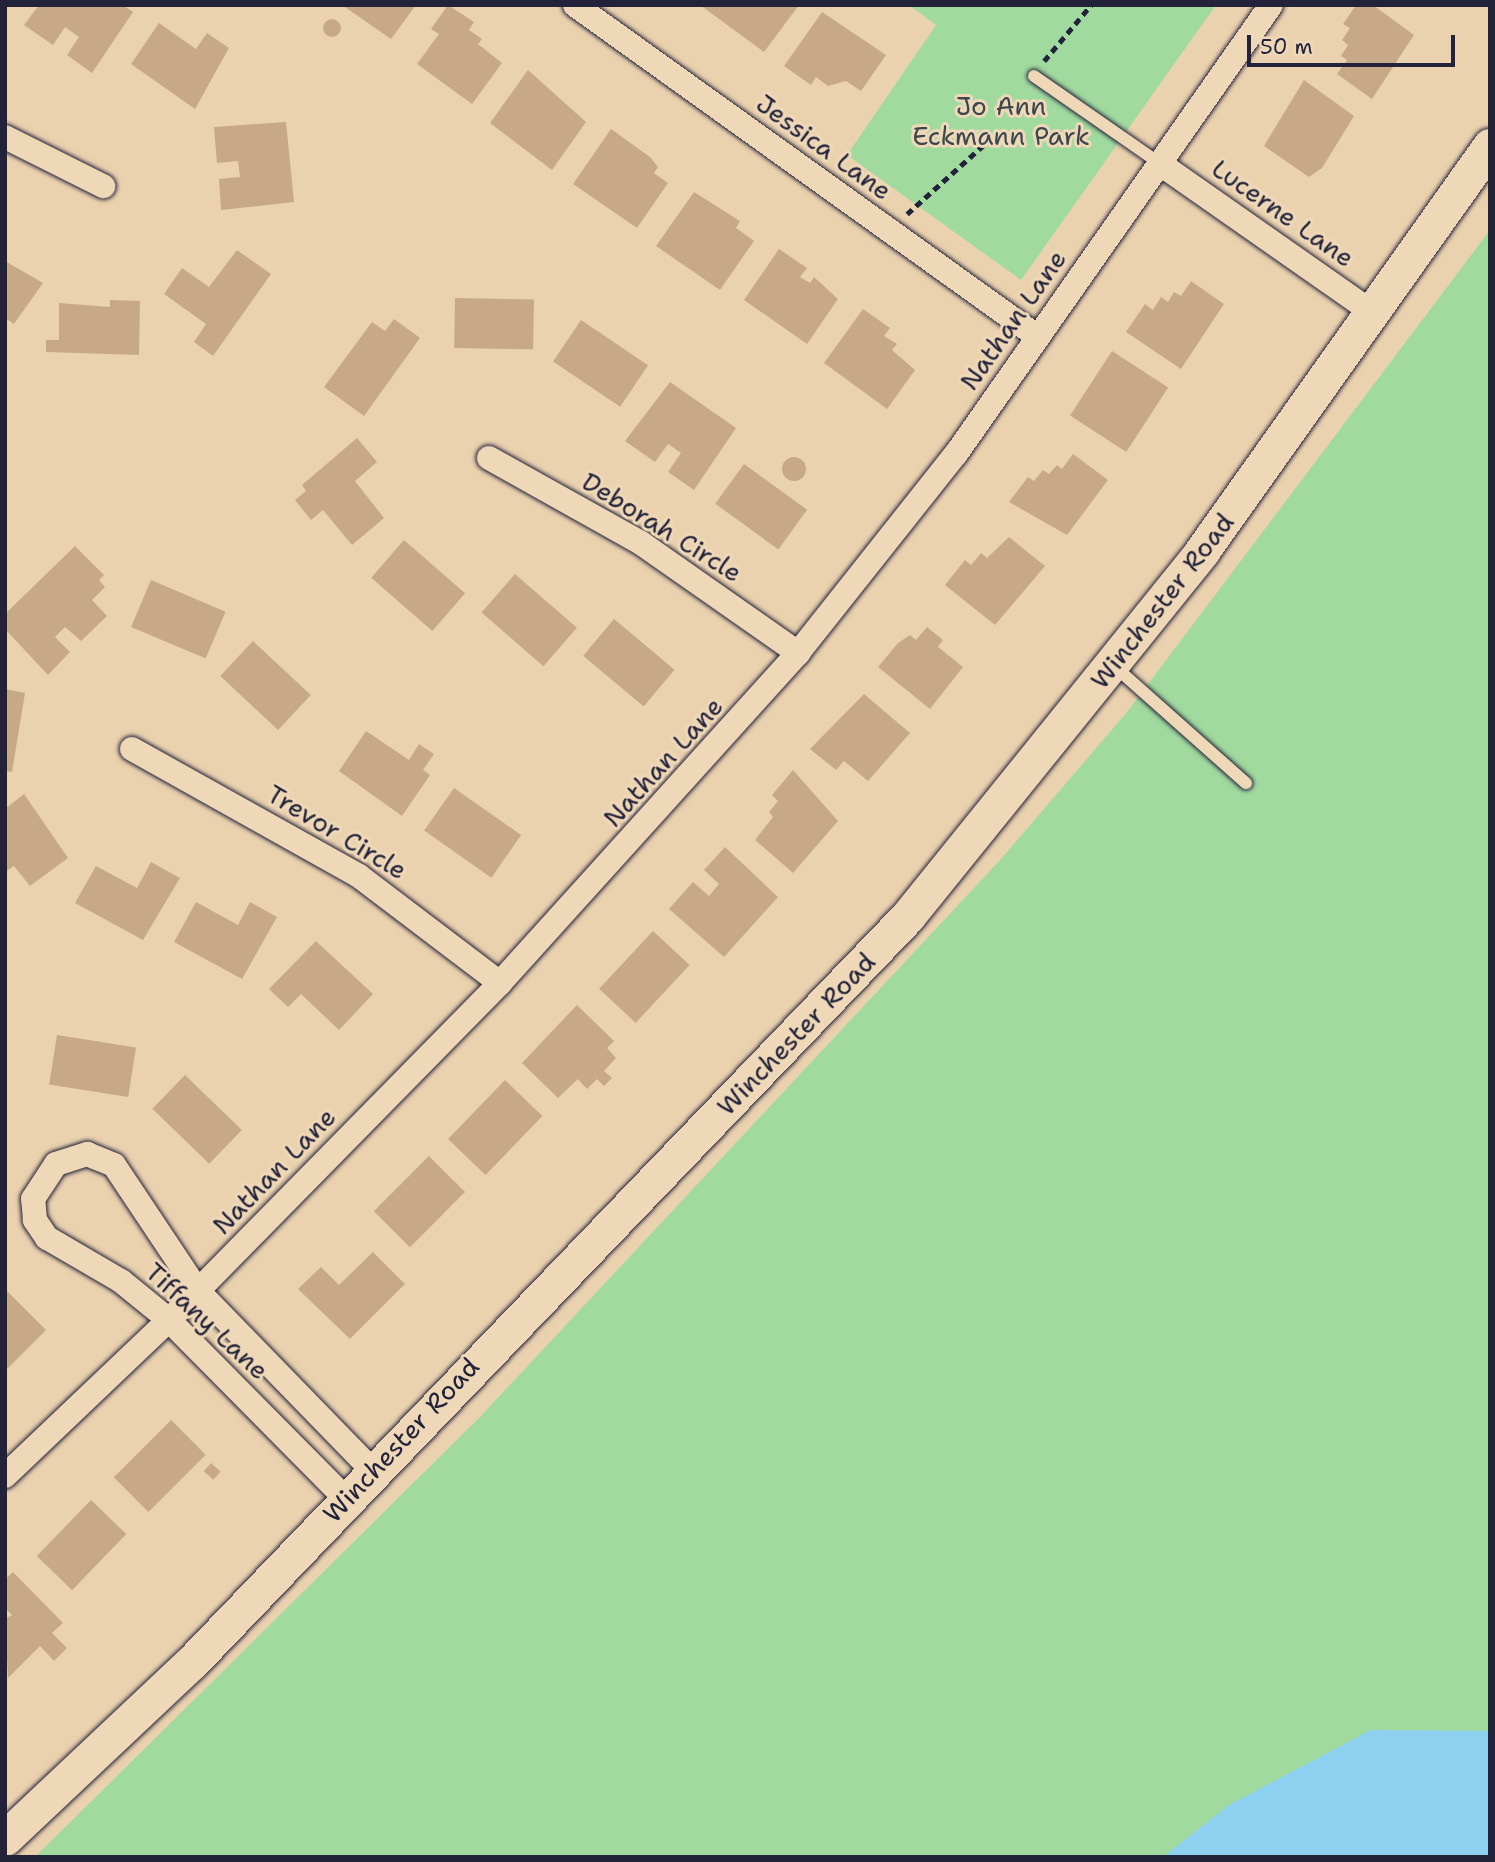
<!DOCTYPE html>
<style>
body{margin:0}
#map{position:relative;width:1495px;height:1862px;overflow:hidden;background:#ebd2af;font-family:"Shantell Sans",sans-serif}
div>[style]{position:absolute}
.green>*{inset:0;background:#a1da9f}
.water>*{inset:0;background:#8ed0ef}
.building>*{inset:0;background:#c8a987;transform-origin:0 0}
.round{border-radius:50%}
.path>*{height:4.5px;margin-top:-2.25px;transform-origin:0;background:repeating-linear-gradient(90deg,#22223b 0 7px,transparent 0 12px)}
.roads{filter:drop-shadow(0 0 2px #22223b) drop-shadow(0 0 2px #22223b)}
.lane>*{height:12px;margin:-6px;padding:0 6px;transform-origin:6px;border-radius:6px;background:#eed8b7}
.street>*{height:24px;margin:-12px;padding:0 12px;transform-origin:12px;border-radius:12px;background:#eed8b7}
.secondary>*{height:35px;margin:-17.5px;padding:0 17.5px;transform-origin:17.5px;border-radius:17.5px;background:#eed8b7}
span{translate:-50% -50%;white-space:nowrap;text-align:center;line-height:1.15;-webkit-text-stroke:6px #eed8b7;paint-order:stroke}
.park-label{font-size:26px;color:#3b474f}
.street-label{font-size:26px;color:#22223b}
.frame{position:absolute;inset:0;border:7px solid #22223b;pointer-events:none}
.scale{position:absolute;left:1247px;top:35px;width:208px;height:32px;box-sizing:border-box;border:4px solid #22223b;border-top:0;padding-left:9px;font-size:21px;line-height:24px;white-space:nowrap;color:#22223b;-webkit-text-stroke:5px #eed8b7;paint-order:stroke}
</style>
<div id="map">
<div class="green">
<i style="clip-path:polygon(909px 5px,1216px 5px,1021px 280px,847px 155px,936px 25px)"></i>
<i style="clip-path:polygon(1490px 230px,1490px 1857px,35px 1857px,480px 1417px,1001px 859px,1127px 712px)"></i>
</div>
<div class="water">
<i style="clip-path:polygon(1371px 1730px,1490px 1731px,1490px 1857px,1163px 1857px,1229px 1805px)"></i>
</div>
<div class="building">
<i style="clip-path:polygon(39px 5px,123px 5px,133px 12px,92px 73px,67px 55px,79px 37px,65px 27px,53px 45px,24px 25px)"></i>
<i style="clip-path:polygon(342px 5px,416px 5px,391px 39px)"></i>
<i style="clip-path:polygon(448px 5px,474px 22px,469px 30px,482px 39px,478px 44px,502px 63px,472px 104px,417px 64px,439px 34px,431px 29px)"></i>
<i style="clip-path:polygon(700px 5px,799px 5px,764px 52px)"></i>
<i style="clip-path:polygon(1356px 5px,1373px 5px,1414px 35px,1372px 99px,1337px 74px,1347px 60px,1341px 56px,1348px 45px,1342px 40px,1350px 28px,1343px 24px)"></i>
<i style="clip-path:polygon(822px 12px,886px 55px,861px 91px,846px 81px,828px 86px,816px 77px,811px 85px,784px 66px)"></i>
<i class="round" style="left:323px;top:19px;width:18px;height:18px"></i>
<i style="clip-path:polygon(159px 23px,196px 49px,207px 33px,229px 48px,195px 109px,131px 64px)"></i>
<i style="clip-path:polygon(528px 70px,586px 122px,552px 170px,490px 123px)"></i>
<i style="clip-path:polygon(1304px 80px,1354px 116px,1322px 168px,1309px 177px,1264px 146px)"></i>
<i style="clip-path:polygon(286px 122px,294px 202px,221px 210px,219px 179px,240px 177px,238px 161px,217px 163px,214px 127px)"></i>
<i style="clip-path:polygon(611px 129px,650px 157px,658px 167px,654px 173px,668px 183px,637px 228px,573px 184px)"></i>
<i style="clip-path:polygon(694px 192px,740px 221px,736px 228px,754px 241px,720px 290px,656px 246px)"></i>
<i style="clip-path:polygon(779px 249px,807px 268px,800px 277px,810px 283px,814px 277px,838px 299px,807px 344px,744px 300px)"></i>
<i style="clip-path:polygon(237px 250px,271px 274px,213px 356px,194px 342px,206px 324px,164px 294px,182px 268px,209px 287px)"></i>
<i style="clip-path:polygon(5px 261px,43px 283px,14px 324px,5px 318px)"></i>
<i style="clip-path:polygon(1191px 281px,1224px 304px,1181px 369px,1126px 332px,1145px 304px,1153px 310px,1161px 297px,1168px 302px,1174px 292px,1181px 296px)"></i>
<i style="left:455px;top:298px;width:79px;height:50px;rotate:1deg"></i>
<i style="clip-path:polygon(110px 300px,140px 301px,139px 355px,46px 352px,46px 340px,59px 340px,59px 303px,110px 307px)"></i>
<i style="clip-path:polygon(863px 309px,890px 328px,884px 336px,897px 344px,892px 350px,915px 370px,887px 409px,824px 363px)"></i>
<i style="clip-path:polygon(394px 319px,420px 338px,364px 416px,324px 387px,372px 322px,385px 331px)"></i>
<i style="left:581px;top:320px;width:81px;height:50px;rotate:34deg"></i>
<i style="left:1112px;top:351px;width:67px;height:77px;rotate:33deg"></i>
<i style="clip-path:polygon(670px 382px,736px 428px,694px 490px,668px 472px,681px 453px,668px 444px,655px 462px,625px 441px)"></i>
<i style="clip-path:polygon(357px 438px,377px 462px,355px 481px,384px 518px,352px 545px,323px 510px,311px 520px,295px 500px,306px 491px,302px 485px)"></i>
<i style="clip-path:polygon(1073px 454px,1108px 480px,1067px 535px,1009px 502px,1028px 477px,1034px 481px,1043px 470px,1049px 474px,1057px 465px,1062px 469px)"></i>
<i class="round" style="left:782px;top:457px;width:24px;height:24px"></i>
<i style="left:744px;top:464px;width:78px;height:49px;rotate:36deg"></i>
<i style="clip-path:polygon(1009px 537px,1045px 566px,995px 625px,945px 585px,965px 560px,971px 565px,981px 553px,987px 558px)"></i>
<i style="left:404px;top:540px;width:81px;height:50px;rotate:41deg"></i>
<i style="clip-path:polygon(75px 546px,104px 575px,99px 580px,105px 587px,92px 600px,107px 616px,81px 641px,65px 627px,55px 637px,70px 652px,48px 675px,5px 629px,5px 614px)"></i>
<i style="left:515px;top:574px;width:82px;height:51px;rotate:41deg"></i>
<i style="left:151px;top:580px;width:81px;height:51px;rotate:23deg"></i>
<i style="left:614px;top:619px;width:79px;height:48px;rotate:40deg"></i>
<i style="clip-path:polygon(927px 627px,943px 640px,938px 647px,963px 667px,930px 709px,878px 667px,898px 643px,910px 635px,916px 640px)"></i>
<i style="left:253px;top:641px;width:79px;height:48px;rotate:43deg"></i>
<i style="clip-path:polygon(5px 689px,25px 693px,12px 772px,5px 771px)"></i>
<i style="clip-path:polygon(864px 694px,910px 733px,868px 781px,844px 761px,836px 770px,810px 749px)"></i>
<i style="clip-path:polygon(366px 731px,409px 760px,419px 744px,434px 754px,423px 770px,430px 775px,402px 816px,339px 771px)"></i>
<i style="clip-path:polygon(793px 770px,838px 821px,793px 873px,755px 840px,773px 817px,769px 812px,778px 801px,772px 795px)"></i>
<i style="left:454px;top:788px;width:82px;height:52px;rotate:35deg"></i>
<i style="clip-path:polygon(24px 794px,68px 858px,30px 886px,14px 866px,5px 872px,5px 809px)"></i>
<i style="clip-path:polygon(725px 847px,778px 897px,724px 957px,669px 909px,693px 882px,709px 896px,719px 884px,704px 870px)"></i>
<i style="clip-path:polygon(151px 862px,180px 878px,143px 940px,75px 903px,96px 866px,137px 888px)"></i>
<i style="clip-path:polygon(196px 902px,238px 925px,250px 902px,277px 917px,242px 979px,174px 942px)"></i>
<i style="left:653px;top:931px;width:50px;height:79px;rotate:43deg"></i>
<i style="clip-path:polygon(316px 941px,373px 994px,339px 1030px,301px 994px,288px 1007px,269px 989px)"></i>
<i style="clip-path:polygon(577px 1005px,614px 1041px,607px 1048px,616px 1058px,604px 1071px,612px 1078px,604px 1086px,597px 1079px,587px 1089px,578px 1079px,558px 1098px,522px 1063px)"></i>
<i style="left:57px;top:1035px;width:80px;height:50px;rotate:9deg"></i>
<i style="left:185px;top:1075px;width:79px;height:47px;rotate:44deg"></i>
<i style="left:505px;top:1080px;width:52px;height:82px;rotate:44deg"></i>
<i style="left:429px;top:1156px;width:51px;height:78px;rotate:45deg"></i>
<i style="clip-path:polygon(373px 1252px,405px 1284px,350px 1339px,298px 1289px,321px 1267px,339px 1285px)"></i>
<i style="clip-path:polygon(5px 1289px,46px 1330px,5px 1371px)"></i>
<i style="left:171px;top:1420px;width:49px;height:81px;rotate:45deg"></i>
<i style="left:211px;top:1463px;width:13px;height:11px;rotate:42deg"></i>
<i style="left:91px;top:1500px;width:49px;height:78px;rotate:44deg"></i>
<i style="clip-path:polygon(13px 1572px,63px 1623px,52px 1633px,67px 1648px,54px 1661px,40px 1646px,8px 1678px,5px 1619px,12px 1615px,5px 1608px,5px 1579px)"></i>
</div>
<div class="path">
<i style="left:1044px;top:61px;width:73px;rotate:-50deg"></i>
<i style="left:907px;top:214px;width:108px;rotate:-42deg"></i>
</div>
<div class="roads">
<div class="lane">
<i style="left:1034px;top:76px;width:152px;rotate:34.8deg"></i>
<i style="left:1113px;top:665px;width:178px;rotate:41.6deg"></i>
</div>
<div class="street">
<i style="left:575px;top:5px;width:570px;rotate:35.64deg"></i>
<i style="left:5px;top:137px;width:110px;rotate:26.6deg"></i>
<i style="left:1159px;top:163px;width:260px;rotate:35deg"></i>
<i style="left:489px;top:458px;width:174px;rotate:29.2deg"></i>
<i style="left:641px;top:543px;width:192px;rotate:35deg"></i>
<i style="left:132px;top:749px;width:260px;rotate:29.2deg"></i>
<i style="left:359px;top:876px;width:177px;rotate:37.2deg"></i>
<i style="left:5px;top:1476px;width:226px;rotate:-43.6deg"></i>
<i style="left:169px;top:1320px;width:472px;rotate:-45.5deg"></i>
<i style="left:500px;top:983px;width:445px;rotate:-47.9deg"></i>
<i style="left:798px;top:653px;width:254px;rotate:-51.6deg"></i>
<i style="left:956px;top:454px;width:548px;rotate:-54.95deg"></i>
<i style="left:345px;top:1498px;width:250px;rotate:-134.7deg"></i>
<i style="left:169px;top:1320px;width:62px;rotate:-140.9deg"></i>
<i style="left:121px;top:1281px;width:86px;rotate:-149.8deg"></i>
<i style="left:47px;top:1238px;width:22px;rotate:-124deg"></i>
<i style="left:35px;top:1220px;width:21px;rotate:-95deg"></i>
<i style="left:33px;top:1199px;width:42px;rotate:-56.7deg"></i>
<i style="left:56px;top:1164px;width:33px;rotate:-18deg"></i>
<i style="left:87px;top:1154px;width:29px;rotate:22deg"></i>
<i style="left:114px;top:1165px;width:151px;rotate:56.3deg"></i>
<i style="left:198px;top:1291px;width:250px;rotate:45.8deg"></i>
</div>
<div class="secondary">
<i style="left:5px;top:1838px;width:255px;rotate:-43.3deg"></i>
<i style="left:191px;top:1663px;width:1035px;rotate:-46.17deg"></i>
<i style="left:908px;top:916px;width:469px;rotate:-51.1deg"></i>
<i style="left:1202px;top:551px;width:497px;rotate:-54.6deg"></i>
</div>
</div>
<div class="park-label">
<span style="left:1001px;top:121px">Jo Ann<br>Eckmann Park</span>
</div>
<div class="street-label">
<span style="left:824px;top:147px;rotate:36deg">Jessica Lane</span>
<span style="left:1283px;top:213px;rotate:35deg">Lucerne Lane</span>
<span style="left:1013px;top:320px;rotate:-55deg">Nathan Lane</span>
<span style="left:662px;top:527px;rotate:32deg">Deborah Circle</span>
<span style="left:1162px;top:601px;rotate:-52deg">Winchester Road</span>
<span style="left:663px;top:762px;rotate:-48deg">Nathan Lane</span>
<span style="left:337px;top:832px;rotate:31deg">Trevor Circle</span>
<span style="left:796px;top:1034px;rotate:-46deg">Winchester Road</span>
<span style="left:274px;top:1171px;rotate:-46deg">Nathan Lane</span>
<span style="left:207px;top:1321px;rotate:43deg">Tiffany Lane</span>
<span style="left:401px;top:1440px;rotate:-47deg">Winchester Road</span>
</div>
<div class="frame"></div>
<div class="scale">50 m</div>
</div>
